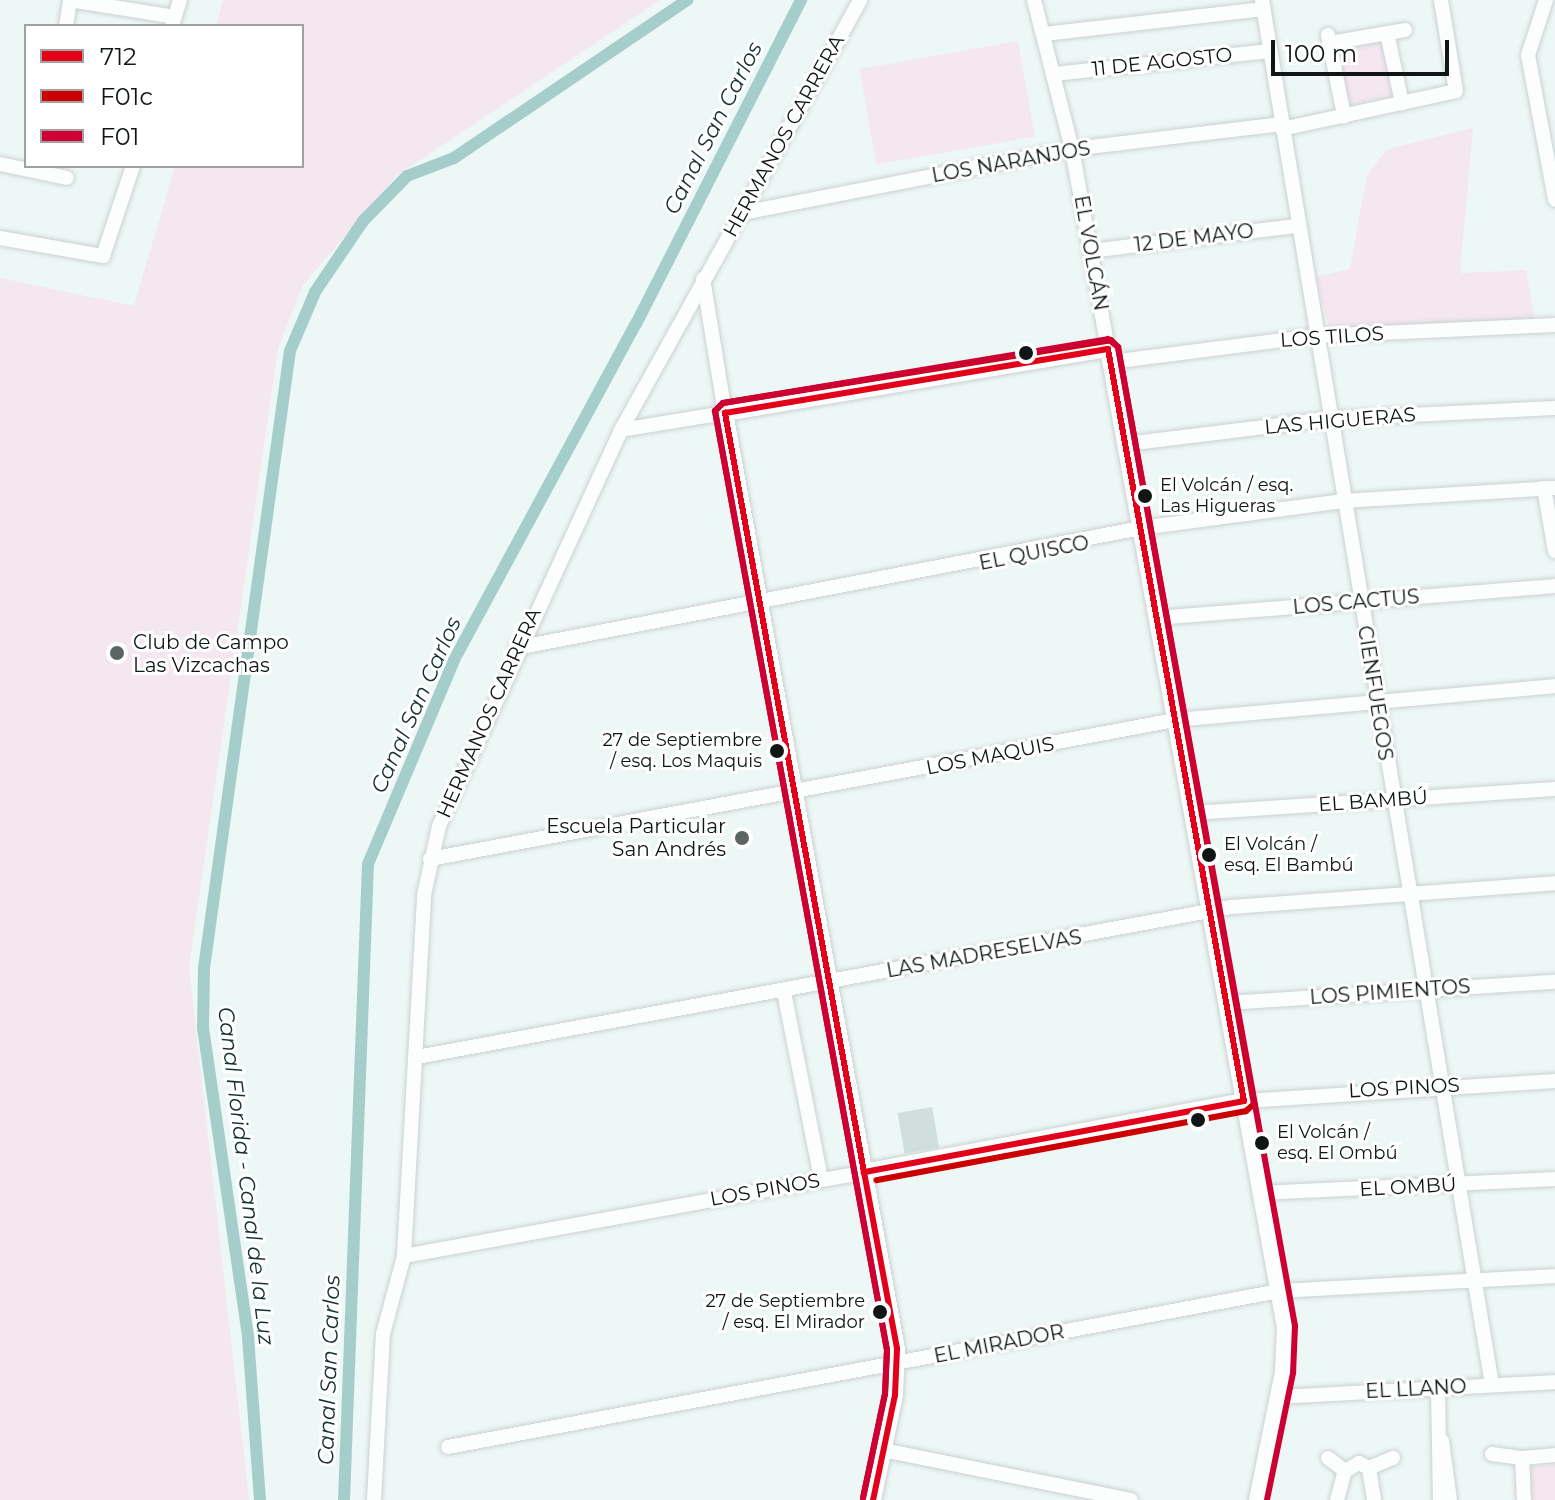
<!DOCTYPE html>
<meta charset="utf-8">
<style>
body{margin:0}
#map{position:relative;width:1555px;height:1500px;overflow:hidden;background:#edf7f6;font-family:Montserrat,sans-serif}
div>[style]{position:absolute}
.green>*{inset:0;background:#f4e7f0;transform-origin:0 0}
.canal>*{height:12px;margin:-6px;padding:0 6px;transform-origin:6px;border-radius:6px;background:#a5cecb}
.building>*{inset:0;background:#d0dede;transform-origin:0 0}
.roads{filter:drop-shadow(0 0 2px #cad2d1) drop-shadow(0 0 2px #cad2d1)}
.minor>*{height:14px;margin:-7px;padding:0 7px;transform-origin:7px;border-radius:7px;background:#fcfefe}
.tertiary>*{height:16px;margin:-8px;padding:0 8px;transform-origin:8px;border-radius:8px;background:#fcfefe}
.bus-1>*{height:6px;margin:-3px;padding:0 3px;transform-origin:3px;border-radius:3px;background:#e2001a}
.bus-2>*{height:6px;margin:-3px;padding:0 3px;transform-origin:3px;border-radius:3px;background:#c00}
.bus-3>*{height:6px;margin:-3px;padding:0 3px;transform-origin:3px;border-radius:3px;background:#c03}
.dots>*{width:22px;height:22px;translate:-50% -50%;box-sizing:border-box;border:4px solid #fff;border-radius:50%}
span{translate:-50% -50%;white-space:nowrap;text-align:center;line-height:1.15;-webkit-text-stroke:6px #fff;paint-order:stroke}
.bus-label{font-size:18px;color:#0f1615}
.left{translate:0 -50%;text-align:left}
.right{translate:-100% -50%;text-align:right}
.street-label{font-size:20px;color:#0f1615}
.poi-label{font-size:20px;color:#0f1615}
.water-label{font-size:22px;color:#143130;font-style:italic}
.legend{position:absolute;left:24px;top:24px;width:280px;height:144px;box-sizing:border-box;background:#fff;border:2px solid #9fa2a1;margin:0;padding:10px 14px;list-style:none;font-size:24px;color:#0f1615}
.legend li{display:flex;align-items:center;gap:16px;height:40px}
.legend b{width:40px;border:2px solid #9fa2a1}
.scale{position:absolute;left:1271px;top:40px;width:178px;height:36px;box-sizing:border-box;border:4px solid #0f1615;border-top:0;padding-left:10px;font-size:24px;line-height:28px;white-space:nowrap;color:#0f1615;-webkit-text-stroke:6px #fff;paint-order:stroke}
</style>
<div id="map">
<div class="green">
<i style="clip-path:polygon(223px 0,660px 0,396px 176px,303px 285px,278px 348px,189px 967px,249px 1500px,0 1500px,0 278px,134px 306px,175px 166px,302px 166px,302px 26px,216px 26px)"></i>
<i style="left:1383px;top:40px;width:57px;height:47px;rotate:78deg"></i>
<i style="left:1018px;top:41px;width:97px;height:161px;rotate:80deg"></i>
<i style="clip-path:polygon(1473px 128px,1460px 273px,1526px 270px,1535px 319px,1329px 329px,1316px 277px,1350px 269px,1367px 175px,1387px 149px)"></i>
<i style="clip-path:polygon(1555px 1464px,1555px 1500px,1528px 1500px,1531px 1467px)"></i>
</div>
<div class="canal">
<i style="left:260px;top:1500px;width:164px;rotate:-94.2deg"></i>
<i style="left:248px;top:1336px;width:312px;rotate:-98.3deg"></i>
<i style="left:203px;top:1027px;width:59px;rotate:-89deg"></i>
<i style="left:204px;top:968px;width:623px;rotate:-82.07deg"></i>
<i style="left:290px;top:351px;width:64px;rotate:-67deg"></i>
<i style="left:315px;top:292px;width:86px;rotate:-55.9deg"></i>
<i style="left:363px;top:221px;width:63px;rotate:-45.6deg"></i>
<i style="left:407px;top:176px;width:50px;rotate:-21deg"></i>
<i style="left:454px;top:158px;width:282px;rotate:-34.1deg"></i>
<i style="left:344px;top:1500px;width:636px;rotate:-87.84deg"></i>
<i style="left:368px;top:864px;width:221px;rotate:-67.1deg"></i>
<i style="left:454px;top:660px;width:382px;rotate:-61.6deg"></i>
<i style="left:636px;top:324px;width:364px;rotate:-63deg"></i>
</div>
<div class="building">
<i style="left:932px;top:1107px;width:41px;height:35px;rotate:80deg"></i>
</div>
<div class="roads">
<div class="minor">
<i style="left:70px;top:0;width:106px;rotate:9.2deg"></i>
<i style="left:1034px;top:0;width:154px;rotate:75.7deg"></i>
<i style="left:1072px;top:149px;width:203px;rotate:79.8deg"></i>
<i style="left:1262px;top:0;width:1404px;rotate:80.57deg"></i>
<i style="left:1546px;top:0;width:58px;rotate:108.1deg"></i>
<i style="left:1528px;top:55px;width:147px;rotate:79.4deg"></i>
<i style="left:66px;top:26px;width:26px;rotate:-81deg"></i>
<i style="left:172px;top:26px;width:27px;rotate:-73deg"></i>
<i style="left:1387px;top:33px;width:72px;rotate:77.9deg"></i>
<i style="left:1044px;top:34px;width:221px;rotate:-6.5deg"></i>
<i style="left:1328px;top:35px;width:83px;rotate:78.8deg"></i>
<i style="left:1330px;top:43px;width:76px;rotate:-9.8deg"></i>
<i style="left:1054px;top:74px;width:217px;rotate:-6.1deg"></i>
<i style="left:1282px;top:129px;width:178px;rotate:-12.3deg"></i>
<i style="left:1456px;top:91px;width:92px;rotate:-99.4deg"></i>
<i style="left:0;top:164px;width:68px;rotate:11.8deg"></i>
<i style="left:742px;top:213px;width:336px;rotate:-11deg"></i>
<i style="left:1072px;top:149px;width:211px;rotate:-6.8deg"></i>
<i style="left:0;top:238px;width:105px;rotate:9.9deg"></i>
<i style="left:103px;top:256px;width:95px;rotate:-71.6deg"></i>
<i style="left:1090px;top:251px;width:209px;rotate:-6.9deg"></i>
<i style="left:1111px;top:362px;width:206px;rotate:-7.3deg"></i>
<i style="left:1315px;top:336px;width:240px;rotate:-2.6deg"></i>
<i style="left:621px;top:430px;width:105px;rotate:-9.3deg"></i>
<i style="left:725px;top:413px;width:136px;rotate:-99.3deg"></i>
<i style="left:1126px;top:444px;width:205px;rotate:-7deg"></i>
<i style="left:1329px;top:419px;width:226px;rotate:-2.8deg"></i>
<i style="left:1544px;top:488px;width:64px;rotate:80.1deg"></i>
<i style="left:1157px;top:618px;width:399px;rotate:-4.6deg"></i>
<i style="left:516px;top:648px;width:636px;rotate:-10.87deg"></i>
<i style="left:1141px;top:528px;width:204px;rotate:-7.6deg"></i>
<i style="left:1343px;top:501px;width:212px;rotate:-3.5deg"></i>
<i style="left:1192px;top:813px;width:364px;rotate:-3.8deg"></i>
<i style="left:430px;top:859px;width:758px;rotate:-10.57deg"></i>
<i style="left:1175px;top:720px;width:382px;rotate:-5.1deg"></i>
<i style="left:784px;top:992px;width:191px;rotate:78.8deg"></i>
<i style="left:1226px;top:1003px;width:330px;rotate:-3.7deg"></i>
<i style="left:417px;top:1057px;width:828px;rotate:-10.44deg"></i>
<i style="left:1231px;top:907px;width:325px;rotate:-4.2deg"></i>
<i style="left:1244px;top:1101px;width:312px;rotate:-3.7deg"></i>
<i style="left:1261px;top:1193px;width:294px;rotate:-2.7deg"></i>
<i style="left:404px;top:1256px;width:468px;rotate:-10.3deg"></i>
<i style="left:1438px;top:1388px;width:112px;rotate:89deg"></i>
<i style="left:1278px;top:1397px;width:277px;rotate:-3.1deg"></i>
<i style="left:1442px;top:1441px;width:60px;rotate:82.3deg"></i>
<i style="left:448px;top:1447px;width:846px;rotate:-10.63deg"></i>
<i style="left:1279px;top:1291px;width:276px;rotate:-3.1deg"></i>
<i style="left:883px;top:1450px;width:253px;rotate:11.4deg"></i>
<i style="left:1492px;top:1454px;width:30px;rotate:8deg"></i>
<i style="left:1328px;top:1458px;width:21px;rotate:37deg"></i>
<i style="left:1369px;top:1468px;width:26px;rotate:-23deg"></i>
<i style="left:374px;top:1500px;width:166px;rotate:-86.9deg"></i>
<i style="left:383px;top:1334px;width:81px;rotate:-74.9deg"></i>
<i style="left:404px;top:1256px;width:362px;rotate:-86.8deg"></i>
<i style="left:424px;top:895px;width:71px;rotate:-77.7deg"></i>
<i style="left:439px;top:826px;width:436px;rotate:-65.3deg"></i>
<i style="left:621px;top:430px;width:492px;rotate:-60.9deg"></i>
<i style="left:1337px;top:1500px;width:30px;rotate:-75deg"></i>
<i style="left:1345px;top:1471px;width:16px;rotate:-30deg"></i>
<i style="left:1359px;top:1463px;width:11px;rotate:27deg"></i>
<i style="left:1369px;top:1468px;width:32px;rotate:81deg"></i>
<i style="left:1524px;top:1500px;width:42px;rotate:-92.7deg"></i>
<i style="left:1522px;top:1458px;width:33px;rotate:-5deg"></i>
</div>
<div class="tertiary">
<i style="left:864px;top:1172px;width:387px;rotate:-10.6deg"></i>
<i style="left:873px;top:1500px;width:107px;rotate:-78.2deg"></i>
<i style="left:895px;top:1395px;width:46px;rotate:-87.5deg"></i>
<i style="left:897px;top:1349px;width:952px;rotate:-100.41deg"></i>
<i style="left:725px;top:413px;width:388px;rotate:-9.5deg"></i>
<i style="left:1108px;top:349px;width:995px;rotate:79.75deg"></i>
<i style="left:1285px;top:1328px;width:44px;rotate:92.6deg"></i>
<i style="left:1283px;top:1372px;width:131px;rotate:101.5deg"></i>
</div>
</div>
<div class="bus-1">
<i style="left:1108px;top:349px;width:764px;rotate:79.75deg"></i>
<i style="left:1244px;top:1101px;width:387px;rotate:169.4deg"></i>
<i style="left:864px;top:1172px;width:772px;rotate:-100.38deg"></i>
<i style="left:725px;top:413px;width:388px;rotate:-9.5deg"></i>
<i style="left:864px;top:1172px;width:180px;rotate:79.4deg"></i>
<i style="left:897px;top:1349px;width:46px;rotate:92.5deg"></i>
<i style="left:895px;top:1395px;width:107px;rotate:101.8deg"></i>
</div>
<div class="bus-2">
<i style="left:863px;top:1498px;width:106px;rotate:-78.1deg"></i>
<i style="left:885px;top:1394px;width:44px;rotate:-87.4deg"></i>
<i style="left:887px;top:1350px;width:955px;rotate:-100.38deg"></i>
<i style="left:715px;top:411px;width:11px;rotate:-45deg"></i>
<i style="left:723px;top:403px;width:393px;rotate:-9.2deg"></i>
<i style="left:1111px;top:340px;width:10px;rotate:45deg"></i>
<i style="left:1118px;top:347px;width:769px;rotate:79.82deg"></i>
<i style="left:1254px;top:1104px;width:11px;rotate:139deg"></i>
<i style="left:1246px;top:1111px;width:376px;rotate:169.4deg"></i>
</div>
<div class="bus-3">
<i style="left:863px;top:1498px;width:106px;rotate:-78.1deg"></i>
<i style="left:885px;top:1394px;width:44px;rotate:-87.4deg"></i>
<i style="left:887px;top:1350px;width:955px;rotate:-100.38deg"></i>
<i style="left:715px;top:411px;width:11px;rotate:-45deg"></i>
<i style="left:723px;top:403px;width:390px;rotate:-9.4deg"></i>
<i style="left:1108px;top:339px;width:13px;rotate:39deg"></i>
<i style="left:1118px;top:347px;width:995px;rotate:79.75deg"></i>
<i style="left:1295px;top:1326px;width:47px;rotate:92.4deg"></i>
<i style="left:1293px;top:1373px;width:130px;rotate:101.6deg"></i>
</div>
<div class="dots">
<i style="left:1026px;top:353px;background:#0f1615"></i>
<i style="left:1145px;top:496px;background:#0f1615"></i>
<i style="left:117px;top:653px;background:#5d6564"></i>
<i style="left:777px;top:751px;background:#0f1615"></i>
<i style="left:742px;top:838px;background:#5d6564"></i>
<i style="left:1209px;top:855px;background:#0f1615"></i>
<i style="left:1198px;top:1120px;background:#0f1615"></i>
<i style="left:1262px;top:1143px;background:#0f1615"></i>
<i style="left:880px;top:1312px;background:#0f1615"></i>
</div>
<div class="bus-label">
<span class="left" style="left:1160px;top:496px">El Volcán / esq.<br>Las Higueras</span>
<span class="right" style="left:762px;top:751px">27 de Septiembre<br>/ esq. Los Maquis</span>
<span class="left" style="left:1224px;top:855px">El Volcán /<br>esq. El Bambú</span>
<span class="left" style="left:1277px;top:1143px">El Volcán /<br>esq. El Ombú</span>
<span class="right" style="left:865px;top:1312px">27 de Septiembre<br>/ esq. El Mirador</span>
</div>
<div class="street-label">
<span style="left:1162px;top:62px;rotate:-6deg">11 DE AGOSTO</span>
<span style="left:784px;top:136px;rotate:-61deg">HERMANOS CARRERA</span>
<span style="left:1011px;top:162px;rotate:-10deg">LOS NARANJOS</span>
<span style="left:1194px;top:238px;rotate:-7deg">12 DE MAYO</span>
<span style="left:1091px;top:253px;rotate:80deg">EL VOLCÁN</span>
<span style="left:1332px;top:337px;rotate:-4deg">LOS TILOS</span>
<span style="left:1340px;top:421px;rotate:-5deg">LAS HIGUERAS</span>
<span style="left:1034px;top:553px;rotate:-11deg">EL QUISCO</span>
<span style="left:1356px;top:602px;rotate:-5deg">LOS CACTUS</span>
<span style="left:1375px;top:693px;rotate:81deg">CIENFUEGOS</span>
<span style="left:489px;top:713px;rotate:-66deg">HERMANOS CARRERA</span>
<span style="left:990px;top:756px;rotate:-11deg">LOS MAQUIS</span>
<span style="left:1373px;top:801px;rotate:-4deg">EL BAMBÚ</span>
<span style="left:984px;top:954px;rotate:-10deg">LAS MADRESELVAS</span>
<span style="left:1390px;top:992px;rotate:-4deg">LOS PIMIENTOS</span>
<span style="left:1404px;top:1088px;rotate:-3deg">LOS PINOS</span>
<span style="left:1408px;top:1187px;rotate:-3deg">EL OMBÚ</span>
<span style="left:765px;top:1190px;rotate:-10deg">LOS PINOS</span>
<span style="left:999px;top:1344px;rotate:-11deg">EL MIRADOR</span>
<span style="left:1416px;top:1389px;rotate:-3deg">EL LLANO</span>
</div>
<div class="poi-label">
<span class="left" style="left:133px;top:654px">Club de Campo<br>Las Vizcachas</span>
<span class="right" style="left:726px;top:838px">Escuela Particular<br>San Andrés</span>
</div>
<div class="water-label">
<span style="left:713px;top:128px;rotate:-63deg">Canal San Carlos</span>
<span style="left:416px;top:705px;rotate:-66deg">Canal San Carlos</span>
<span style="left:246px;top:1176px;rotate:83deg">Canal Florida - Canal de la Luz</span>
<span style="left:329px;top:1370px;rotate:-88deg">Canal San Carlos</span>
</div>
<ul class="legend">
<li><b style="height:10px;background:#e2001a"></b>712</li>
<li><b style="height:10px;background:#c00"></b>F01c</li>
<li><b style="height:10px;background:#c03"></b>F01</li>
</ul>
<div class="scale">100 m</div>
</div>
